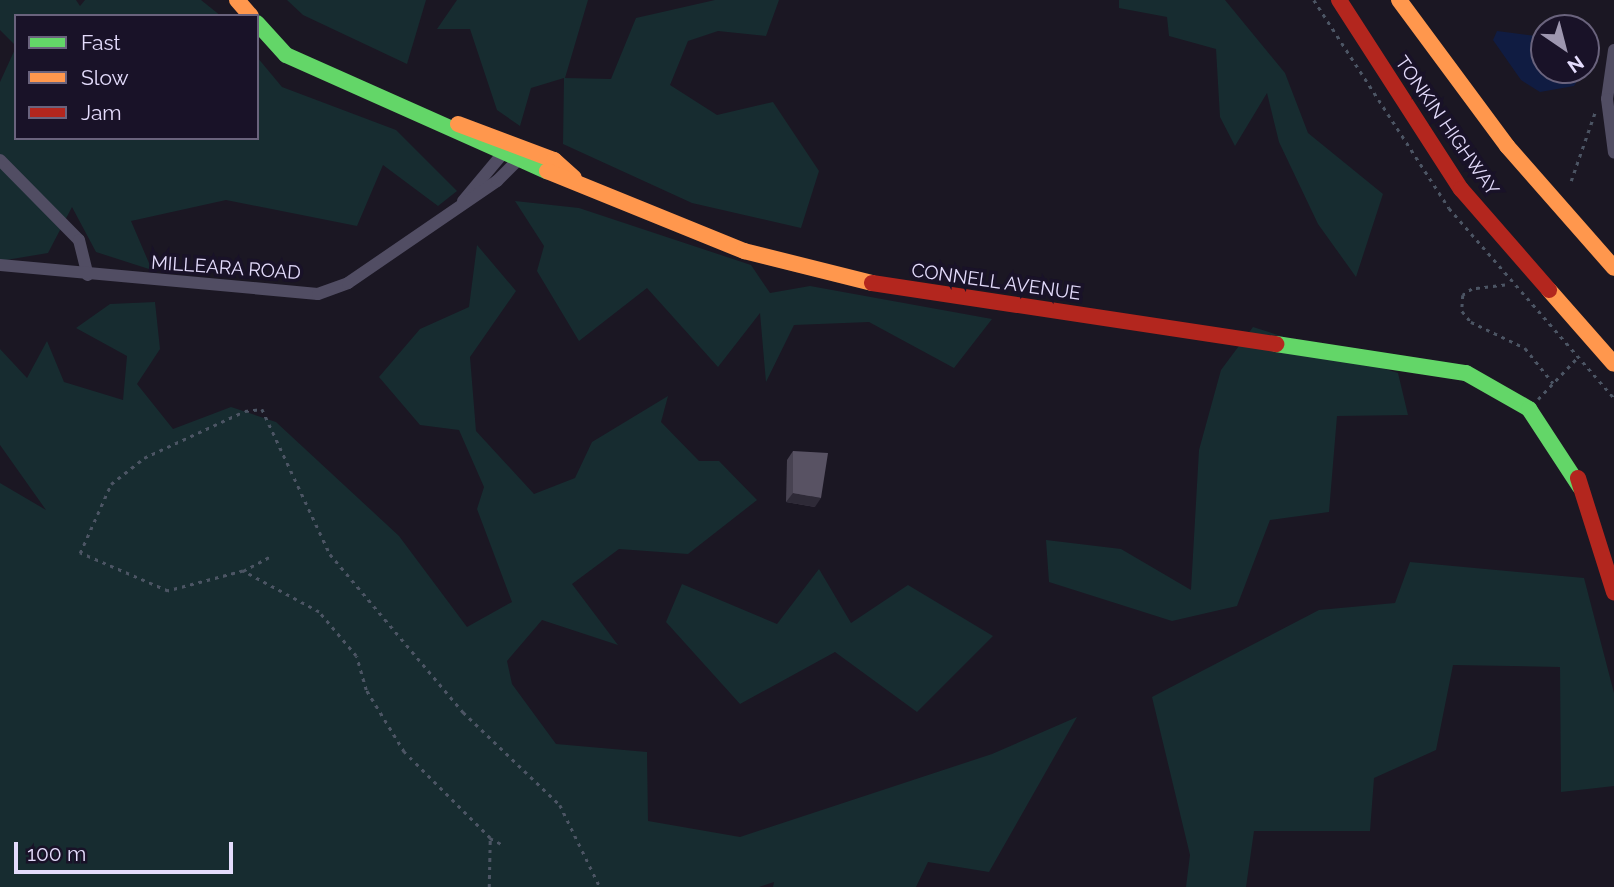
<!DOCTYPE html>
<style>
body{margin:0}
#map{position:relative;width:1614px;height:887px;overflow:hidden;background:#1b1723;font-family:Raleway,sans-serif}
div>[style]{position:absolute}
.green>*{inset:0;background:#172c30}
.water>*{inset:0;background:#101c42}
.path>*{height:2.5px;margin-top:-1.25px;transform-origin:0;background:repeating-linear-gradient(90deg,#4c5564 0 3.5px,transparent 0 8.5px)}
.street>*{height:12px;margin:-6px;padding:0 6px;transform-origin:6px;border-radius:6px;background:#514d63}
.fast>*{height:16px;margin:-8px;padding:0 8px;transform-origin:8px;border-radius:8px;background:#63d668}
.slow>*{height:16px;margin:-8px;padding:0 8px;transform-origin:8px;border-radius:8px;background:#ff974d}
.jam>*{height:16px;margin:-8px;padding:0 8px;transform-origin:8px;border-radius:8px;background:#b3261e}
.wall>*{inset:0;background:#474251}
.shaded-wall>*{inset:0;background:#2e2a37}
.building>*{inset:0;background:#585263}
span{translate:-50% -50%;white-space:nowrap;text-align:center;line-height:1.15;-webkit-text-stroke:7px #191228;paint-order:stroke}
.street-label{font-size:19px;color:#e4dcfc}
.legend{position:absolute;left:14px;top:14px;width:245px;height:126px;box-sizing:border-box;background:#191228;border:2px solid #6a637d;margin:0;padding:9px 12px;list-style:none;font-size:21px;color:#e4dcfc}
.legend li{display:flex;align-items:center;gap:14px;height:35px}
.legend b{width:35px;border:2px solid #6a637d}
.north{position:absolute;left:1530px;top:14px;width:70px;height:70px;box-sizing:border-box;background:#191228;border:2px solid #6a637d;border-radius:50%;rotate:145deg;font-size:19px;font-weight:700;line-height:28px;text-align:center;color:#e4dcfc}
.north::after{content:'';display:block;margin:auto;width:24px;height:32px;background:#9e97b0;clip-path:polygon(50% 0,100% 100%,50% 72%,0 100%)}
.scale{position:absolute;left:14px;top:842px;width:219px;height:32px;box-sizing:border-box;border:4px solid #e4dcfc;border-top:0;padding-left:9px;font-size:21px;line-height:24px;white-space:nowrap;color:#e4dcfc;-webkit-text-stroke:5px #191228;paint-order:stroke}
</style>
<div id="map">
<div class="green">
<i style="clip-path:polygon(0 0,76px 0,80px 6px,85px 0,201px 0,221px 16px,16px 16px,16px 46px,0 30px)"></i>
<i style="clip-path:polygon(287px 0,426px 0,407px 64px,303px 15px)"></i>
<i style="clip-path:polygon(457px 0,588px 0,565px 78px,611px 79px,636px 18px,715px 0,779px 0,766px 36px,718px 31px,688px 41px,670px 85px,717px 115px,773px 102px,819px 171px,801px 228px,692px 203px,563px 144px,564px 78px,531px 88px,520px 126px,497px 110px,470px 29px,437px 29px)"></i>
<i style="clip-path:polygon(1119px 0,1225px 0,1285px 73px,1308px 133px,1383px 194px,1356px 277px,1318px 224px,1279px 142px,1267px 93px,1235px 146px,1220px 117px,1216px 49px,1169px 36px,1167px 17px,1119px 8px)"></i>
<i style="clip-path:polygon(16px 47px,16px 138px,257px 138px,257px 57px,282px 87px,396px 130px,457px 191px,438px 206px,383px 165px,357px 226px,226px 200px,131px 221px,152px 270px,96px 252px,72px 207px,48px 253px,0 261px,0 82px)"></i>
<i style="clip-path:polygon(515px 201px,579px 208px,751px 265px,770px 293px,810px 286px,992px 319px,954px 368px,869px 322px,794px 325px,766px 382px,760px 313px,718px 367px,647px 288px,579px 341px,537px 271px,544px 246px)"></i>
<i style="clip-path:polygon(477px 245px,516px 291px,470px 357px,476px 431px,534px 494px,575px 478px,592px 442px,668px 396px,661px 422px,699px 461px,719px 461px,757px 500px,688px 554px,619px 549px,572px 584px,618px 645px,542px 620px,507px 661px,512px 684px,556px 744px,647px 752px,648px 821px,740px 837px,992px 754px,1077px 717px,989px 872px,928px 862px,916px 887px,773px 887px,774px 882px,759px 887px,0 887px,0 483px,46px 510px,0 445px,0 349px,27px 378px,47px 341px,64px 382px,123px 400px,127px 356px,76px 328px,110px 304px,155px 302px,160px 349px,137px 384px,173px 429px,231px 407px,276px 422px,399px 536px,467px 627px,512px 602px,477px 509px,484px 487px,459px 430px,420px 425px,379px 377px,420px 329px,469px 307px)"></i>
<i style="clip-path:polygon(1253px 327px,1398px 373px,1408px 415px,1337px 416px,1329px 512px,1270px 520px,1237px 606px,1172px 621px,1049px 582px,1046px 540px,1121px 549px,1191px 590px,1199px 450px,1221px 370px)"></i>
<i style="clip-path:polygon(1410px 562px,1584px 578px,1614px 693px,1614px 786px,1561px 792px,1560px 667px,1453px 665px,1436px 750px,1374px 778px,1370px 831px,1254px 831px,1246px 887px,1186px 887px,1190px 855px,1152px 697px,1319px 610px,1395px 603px)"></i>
<i style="clip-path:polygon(819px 569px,851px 623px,908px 585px,993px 636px,917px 712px,835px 652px,740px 704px,666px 622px,682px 584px,777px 624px)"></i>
</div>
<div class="water">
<i style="clip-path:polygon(1497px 31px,1544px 37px,1544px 70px,1584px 70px,1574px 86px,1540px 92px,1521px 80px,1493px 40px)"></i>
</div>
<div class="path">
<i style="left:1314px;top:0;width:248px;rotate:57deg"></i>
<i style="left:1449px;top:208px;width:252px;rotate:49deg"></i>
<i style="left:1571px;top:181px;width:73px;rotate:-70.8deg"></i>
<i style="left:1505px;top:285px;width:33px;rotate:173deg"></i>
<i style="left:1472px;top:289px;width:11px;rotate:146deg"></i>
<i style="left:1463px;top:295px;width:16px;rotate:94deg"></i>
<i style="left:1462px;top:311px;width:14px;rotate:51deg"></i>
<i style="left:1471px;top:322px;width:60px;rotate:25.7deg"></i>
<i style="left:1525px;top:348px;width:45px;rotate:51.3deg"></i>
<i style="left:1538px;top:399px;width:57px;rotate:-46.4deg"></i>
<i style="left:243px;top:571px;width:32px;rotate:-28deg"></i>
<i style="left:490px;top:838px;width:15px;rotate:28deg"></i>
<i style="left:489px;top:887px;width:49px;rotate:-88.8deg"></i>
<i style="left:490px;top:838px;width:122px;rotate:-135deg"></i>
<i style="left:404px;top:752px;width:73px;rotate:-121.5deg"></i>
<i style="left:366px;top:690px;width:35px;rotate:-106deg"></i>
<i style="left:356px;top:656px;width:57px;rotate:-130.1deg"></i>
<i style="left:319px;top:612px;width:86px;rotate:-151.7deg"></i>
<i style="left:243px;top:571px;width:78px;rotate:165.1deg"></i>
<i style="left:168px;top:591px;width:96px;rotate:-156.6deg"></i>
<i style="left:80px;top:553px;width:76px;rotate:-65.8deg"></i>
<i style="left:111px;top:484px;width:42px;rotate:-38.2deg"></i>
<i style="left:144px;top:458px;width:111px;rotate:-25deg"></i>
<i style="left:245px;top:411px;width:17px;rotate:-7deg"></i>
<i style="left:262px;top:409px;width:160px;rotate:64.9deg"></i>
<i style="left:330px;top:554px;width:207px;rotate:49.9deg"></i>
<i style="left:463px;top:712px;width:134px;rotate:43.8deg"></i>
<i style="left:560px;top:805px;width:91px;rotate:64deg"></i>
</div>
<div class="street">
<i style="left:1614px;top:50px;width:49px;rotate:98.1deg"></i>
<i style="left:1607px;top:99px;width:54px;rotate:82.6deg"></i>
<i style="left:0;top:160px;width:112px;rotate:45.4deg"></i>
<i style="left:79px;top:240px;width:36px;rotate:76deg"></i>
<i style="left:463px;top:201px;width:65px;rotate:-50deg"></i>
<i style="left:0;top:265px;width:319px;rotate:5.2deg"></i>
<i style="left:318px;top:294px;width:32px;rotate:-20deg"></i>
<i style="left:348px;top:283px;width:181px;rotate:-34.4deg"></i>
<i style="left:497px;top:181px;width:28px;rotate:-45deg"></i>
<i style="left:517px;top:161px;width:10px;rotate:-90deg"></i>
</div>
<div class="fast">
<i style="left:257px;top:23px;width:43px;rotate:47.8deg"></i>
<i style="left:286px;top:55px;width:286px;rotate:24deg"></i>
<i style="left:1276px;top:344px;width:192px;rotate:8.7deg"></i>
<i style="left:1466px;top:373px;width:73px;rotate:29.7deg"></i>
<i style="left:1529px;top:409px;width:93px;rotate:56.8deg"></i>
</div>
<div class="slow">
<i style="left:237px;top:0;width:21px;rotate:49deg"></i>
<i style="left:1399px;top:0;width:182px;rotate:53.5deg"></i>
<i style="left:1507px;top:146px;width:162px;rotate:48.7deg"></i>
<i style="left:458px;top:124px;width:103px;rotate:20.6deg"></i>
<i style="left:554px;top:160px;width:27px;rotate:42deg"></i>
<i style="left:547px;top:171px;width:213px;rotate:22.1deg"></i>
<i style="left:744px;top:251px;width:132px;rotate:14deg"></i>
<i style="left:1549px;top:290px;width:98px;rotate:48.7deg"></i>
</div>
<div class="jam">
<i style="left:1339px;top:0;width:225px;rotate:57.2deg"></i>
<i style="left:1461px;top:189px;width:134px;rotate:48.9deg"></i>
<i style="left:872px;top:283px;width:409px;rotate:8.6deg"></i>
<i style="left:1578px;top:478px;width:120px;rotate:72.5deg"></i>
</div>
<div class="wall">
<i style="clip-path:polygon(793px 451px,815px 507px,786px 502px,787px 460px)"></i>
</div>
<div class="shaded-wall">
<i style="clip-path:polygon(793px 493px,821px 498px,815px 507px,786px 502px)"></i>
</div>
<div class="building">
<i style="clip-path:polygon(793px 451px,828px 453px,821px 498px,793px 493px)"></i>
</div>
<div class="street-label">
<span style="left:1447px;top:126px;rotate:55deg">TONKIN HIGHWAY</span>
<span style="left:226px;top:268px;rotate:4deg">MILLEARA ROAD</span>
<span style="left:996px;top:282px;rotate:8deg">CONNELL AVENUE</span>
</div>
<ul class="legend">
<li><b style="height:9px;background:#63d668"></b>Fast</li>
<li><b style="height:9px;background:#ff974d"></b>Slow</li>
<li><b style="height:9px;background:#b3261e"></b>Jam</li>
</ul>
<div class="north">N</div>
<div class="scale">100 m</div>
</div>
